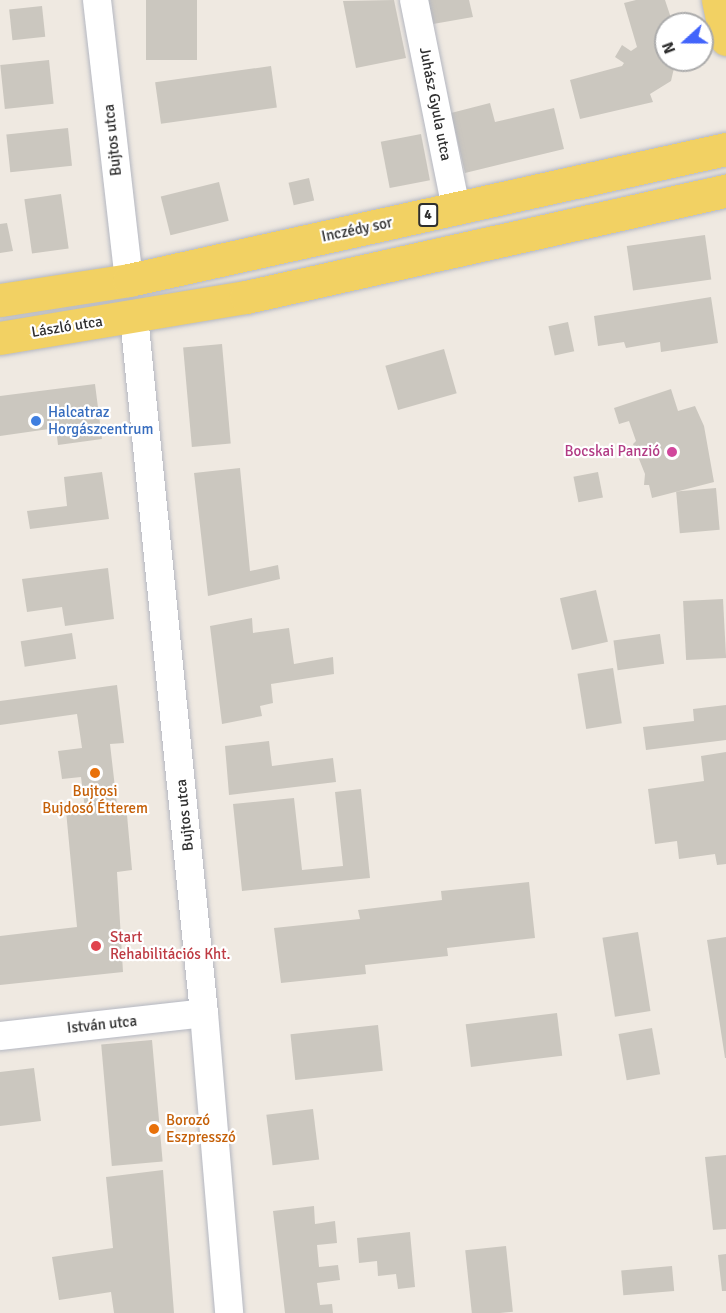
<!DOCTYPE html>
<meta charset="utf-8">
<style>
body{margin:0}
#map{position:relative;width:726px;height:1313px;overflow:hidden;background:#efe9e1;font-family:Signika,sans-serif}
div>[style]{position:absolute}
.building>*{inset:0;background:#cbc7bf;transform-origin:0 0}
.roads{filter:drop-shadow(0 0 2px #b4b7c1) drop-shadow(0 0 2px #b4b7c1)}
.minor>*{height:28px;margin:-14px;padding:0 14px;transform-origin:14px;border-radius:14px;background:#fff}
.primary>*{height:33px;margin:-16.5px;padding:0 16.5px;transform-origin:16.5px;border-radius:16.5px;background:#f2d163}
.dots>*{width:16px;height:16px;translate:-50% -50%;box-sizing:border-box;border:3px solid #fff;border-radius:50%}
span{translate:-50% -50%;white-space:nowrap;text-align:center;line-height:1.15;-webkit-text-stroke:4.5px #fff;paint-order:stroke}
.shield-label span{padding:2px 4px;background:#fff;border:2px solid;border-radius:4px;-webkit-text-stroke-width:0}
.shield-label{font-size:14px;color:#2e2e2e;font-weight:700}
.street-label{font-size:15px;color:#2e2e2e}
.shop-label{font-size:15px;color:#366cbe}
.left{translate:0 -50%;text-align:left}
.hotel-label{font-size:15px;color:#b23c85}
.right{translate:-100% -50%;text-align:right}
.food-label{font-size:15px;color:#c56008}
.health-label{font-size:15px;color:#be3a42}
.north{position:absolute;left:654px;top:12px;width:60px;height:60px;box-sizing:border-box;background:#fff;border:2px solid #ababab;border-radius:50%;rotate:249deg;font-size:16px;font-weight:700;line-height:24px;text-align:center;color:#2e2e2e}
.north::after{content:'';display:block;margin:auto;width:21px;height:27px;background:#4264fb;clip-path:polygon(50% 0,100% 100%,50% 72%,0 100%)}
</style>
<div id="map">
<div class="building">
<i style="left:146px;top:0;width:51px;height:60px"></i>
<i style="clip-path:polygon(394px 0,406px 58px,356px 68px,343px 1px)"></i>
<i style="clip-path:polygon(428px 0,469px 0,473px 17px,433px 24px)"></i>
<i style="clip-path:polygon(636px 0,665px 0,673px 24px,666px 24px,666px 60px,671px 60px,674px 68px,671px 81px,650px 94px,653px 102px,580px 119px,570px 80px,622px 66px,624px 63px,615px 57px,622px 45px,631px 51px,637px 47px,624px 3px)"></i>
<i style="left:42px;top:6px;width:31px;height:33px;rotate:84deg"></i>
<i style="left:49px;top:60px;width:44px;height:49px;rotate:84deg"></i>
<i style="left:271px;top:66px;width:42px;height:117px;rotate:82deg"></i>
<i style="clip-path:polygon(490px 103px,495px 122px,554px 108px,564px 149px,465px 173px,451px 113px)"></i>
<i style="left:68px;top:128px;width:38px;height:62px;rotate:84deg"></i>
<i style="left:421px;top:134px;width:47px;height:41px;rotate:79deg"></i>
<i style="left:309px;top:178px;width:23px;height:21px;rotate:77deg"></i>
<i style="left:219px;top:182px;width:40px;height:60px;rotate:76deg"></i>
<i style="left:61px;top:194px;width:55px;height:37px;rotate:82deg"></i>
<i style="clip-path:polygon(7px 223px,13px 251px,0 253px,0 224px)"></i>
<i style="left:705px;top:235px;width:45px;height:79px;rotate:82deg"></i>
<i style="clip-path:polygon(711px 297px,718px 343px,661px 352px,660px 342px,626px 348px,624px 342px,598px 346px,594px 316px)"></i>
<i style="left:568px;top:322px;width:30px;height:20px;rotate:78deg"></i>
<i style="left:222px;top:344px;width:100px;height:39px;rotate:85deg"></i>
<i style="left:444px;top:349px;width:46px;height:61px;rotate:74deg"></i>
<i style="clip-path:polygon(95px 384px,102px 439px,58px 445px,56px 428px,0 436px,0 396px)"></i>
<i style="clip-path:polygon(671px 389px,678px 411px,695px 406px,704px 426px,714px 482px,652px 498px,649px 485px,644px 485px,645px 474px,633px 444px,636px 441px,629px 421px,619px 424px,614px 408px)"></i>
<i style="clip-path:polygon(240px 468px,250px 571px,278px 565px,280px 579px,208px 596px,194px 473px)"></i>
<i style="clip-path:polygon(102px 472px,109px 519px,30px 529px,27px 511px,67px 506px,64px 477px)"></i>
<i style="left:598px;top:472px;width:26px;height:25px;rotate:79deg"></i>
<i style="left:716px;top:488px;width:42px;height:40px;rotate:85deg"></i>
<i style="clip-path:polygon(108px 568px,114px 619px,65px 626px,62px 607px,27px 612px,22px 579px)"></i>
<i style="left:596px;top:590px;width:53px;height:37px;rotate:77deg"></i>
<i style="left:723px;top:599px;width:59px;height:40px;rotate:87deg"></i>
<i style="clip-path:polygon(252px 618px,253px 633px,289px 628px,294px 664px,333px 657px,334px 674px,271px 684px,273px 703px,260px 706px,262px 716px,222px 724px,210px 626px)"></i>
<i style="left:72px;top:633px;width:26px;height:52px;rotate:81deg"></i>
<i style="left:660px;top:634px;width:30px;height:47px;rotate:82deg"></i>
<i style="left:613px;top:668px;width:56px;height:36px;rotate:81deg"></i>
<i style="clip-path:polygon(117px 685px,124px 743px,110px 744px,117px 805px,126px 804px,132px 870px,117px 872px,123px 972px,0 985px,0 936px,77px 927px,66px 811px,85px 809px,81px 777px,62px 779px,58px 751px,82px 748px,77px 714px,0 725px,0 701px)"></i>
<i style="clip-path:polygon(726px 705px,726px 740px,646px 750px,643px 727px,694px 721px,693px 709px)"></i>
<i style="clip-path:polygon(269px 741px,272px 766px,333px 758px,336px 782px,229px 795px,225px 746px)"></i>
<i style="clip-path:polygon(726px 752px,726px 864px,717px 865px,715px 854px,679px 859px,677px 841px,655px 844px,648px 789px,704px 781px,701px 756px)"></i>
<i style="clip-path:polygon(361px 789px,370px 878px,242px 891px,233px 804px,294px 798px,302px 870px,343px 866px,335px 792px)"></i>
<i style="clip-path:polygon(529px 882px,535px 938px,447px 948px,448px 956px,365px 965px,366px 974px,281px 983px,274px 928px,360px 919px,358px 910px,442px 900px,441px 891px)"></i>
<i style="left:638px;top:932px;width:80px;height:36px;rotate:81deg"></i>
<i style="clip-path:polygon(726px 937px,726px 1058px,725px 1058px,707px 940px)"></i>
<i style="left:557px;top:1013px;width:43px;height:92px;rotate:83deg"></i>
<i style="left:378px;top:1025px;width:46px;height:88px;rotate:84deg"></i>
<i style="left:652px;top:1028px;width:47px;height:34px;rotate:80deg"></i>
<i style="left:152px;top:1040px;width:122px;height:51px;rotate:85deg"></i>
<i style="clip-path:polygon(34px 1068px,41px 1121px,0 1126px,0 1072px)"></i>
<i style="left:313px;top:1109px;width:51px;height:47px;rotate:83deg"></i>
<i style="clip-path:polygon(726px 1155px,726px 1229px,713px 1230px,705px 1157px)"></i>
<i style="clip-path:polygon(163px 1170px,174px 1313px,114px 1313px,111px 1292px,59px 1300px,52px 1257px,113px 1248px,106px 1177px)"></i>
<i style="clip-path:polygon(314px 1206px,315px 1224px,335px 1221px,337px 1243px,317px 1245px,319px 1267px,338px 1265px,340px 1280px,317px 1283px,320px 1305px,332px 1304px,333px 1313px,285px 1313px,273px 1211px)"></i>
<i style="clip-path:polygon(410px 1232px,415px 1287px,398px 1289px,396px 1274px,378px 1276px,377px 1261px,359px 1263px,357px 1238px)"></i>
<i style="left:506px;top:1246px;width:66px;height:41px;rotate:84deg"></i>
<i style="clip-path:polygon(726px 1254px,726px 1291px,722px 1291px,718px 1255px)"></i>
<i style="left:672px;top:1266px;width:25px;height:51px;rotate:85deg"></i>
</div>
<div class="roads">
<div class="minor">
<i style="left:97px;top:0;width:282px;rotate:83.5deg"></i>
<i style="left:414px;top:0;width:213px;rotate:78.6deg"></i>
<i style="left:134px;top:317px;width:700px;rotate:84.26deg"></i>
<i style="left:204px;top:1013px;width:301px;rotate:85.2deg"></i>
<i style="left:0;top:1036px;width:205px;rotate:-6.4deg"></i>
</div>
<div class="primary">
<i style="left:718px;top:0;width:40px;rotate:78deg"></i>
<i style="left:0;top:300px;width:131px;rotate:-8.8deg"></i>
<i style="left:129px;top:280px;width:611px;rotate:-12.38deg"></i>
<i style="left:0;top:338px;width:249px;rotate:-9.5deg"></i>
<i style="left:246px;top:297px;width:492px;rotate:-12.5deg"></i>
</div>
</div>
<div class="dots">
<i style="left:36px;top:421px;background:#3f7fe0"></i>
<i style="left:672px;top:452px;background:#d1479c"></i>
<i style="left:95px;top:773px;background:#e8710a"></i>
<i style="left:96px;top:946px;background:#e0444e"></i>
<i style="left:154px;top:1129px;background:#e8710a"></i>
</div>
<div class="shield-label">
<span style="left:428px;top:215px">4</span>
</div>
<div class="street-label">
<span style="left:435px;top:104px;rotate:79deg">Juhász Gyula utca</span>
<span style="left:113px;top:140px;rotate:-96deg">Bujtos utca</span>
<span style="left:357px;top:230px;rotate:-12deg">Inczédy sor</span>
<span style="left:67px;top:327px;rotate:-9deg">László utca</span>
<span style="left:185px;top:815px;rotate:-96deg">Bujtos utca</span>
<span style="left:102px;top:1025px;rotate:-6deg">István utca</span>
</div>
<div class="shop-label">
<span class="left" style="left:48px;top:421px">Halcatraz<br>Horgászcentrum</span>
</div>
<div class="hotel-label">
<span class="right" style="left:660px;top:452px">Bocskai Panzió</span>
</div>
<div class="food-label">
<span style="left:95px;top:800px">Bujtosi<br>Bujdosó Étterem</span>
<span class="left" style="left:166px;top:1129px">Borozó<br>Eszpresszó</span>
</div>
<div class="health-label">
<span class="left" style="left:110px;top:946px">Start<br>Rehabilitációs Kht.</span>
</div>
<div class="north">N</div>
</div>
